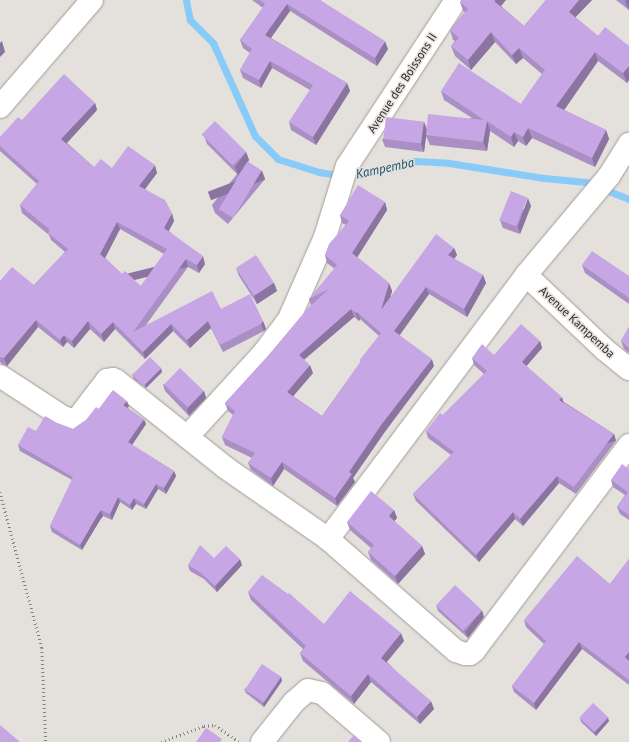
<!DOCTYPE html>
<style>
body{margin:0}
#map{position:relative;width:629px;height:742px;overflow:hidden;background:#e4e0db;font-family:"PT Sans",sans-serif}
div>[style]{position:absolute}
.stream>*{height:7px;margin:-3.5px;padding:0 3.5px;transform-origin:3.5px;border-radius:3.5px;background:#89cbf8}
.path>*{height:2.5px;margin-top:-1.25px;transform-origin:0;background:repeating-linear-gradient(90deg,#84817e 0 1px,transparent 0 4px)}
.roads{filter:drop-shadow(0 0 1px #a19d98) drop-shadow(0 0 1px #a19d98)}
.minor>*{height:22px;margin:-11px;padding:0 11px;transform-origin:11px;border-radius:11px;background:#fff}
.wall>*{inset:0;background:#aa8fc4}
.shaded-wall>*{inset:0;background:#8b74a0;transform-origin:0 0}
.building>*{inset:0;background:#c6a6e4;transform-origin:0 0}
span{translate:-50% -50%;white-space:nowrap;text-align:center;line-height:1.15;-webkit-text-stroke:3px #e4e0db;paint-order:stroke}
.street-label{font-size:12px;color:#2d2b2a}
.water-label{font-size:13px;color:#194b6a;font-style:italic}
</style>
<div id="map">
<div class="stream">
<i style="left:186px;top:0;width:20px;rotate:79deg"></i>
<i style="left:190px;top:20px;width:33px;rotate:45deg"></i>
<i style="left:213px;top:43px;width:102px;rotate:65.7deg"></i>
<i style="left:255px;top:136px;width:33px;rotate:45deg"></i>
<i style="left:278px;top:159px;width:43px;rotate:17.6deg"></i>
<i style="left:319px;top:172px;width:31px;rotate:9deg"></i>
<i style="left:350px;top:177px;width:67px;rotate:-13.8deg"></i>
<i style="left:415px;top:161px;width:34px;rotate:3deg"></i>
<i style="left:449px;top:163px;width:96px;rotate:9deg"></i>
<i style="left:544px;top:178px;width:42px;rotate:5.4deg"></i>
<i style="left:586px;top:182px;width:46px;rotate:21.6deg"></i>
</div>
<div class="path">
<i style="left:0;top:492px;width:162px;rotate:74.9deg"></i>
<i style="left:42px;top:648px;width:94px;rotate:87.6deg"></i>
<i style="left:161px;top:742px;width:46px;rotate:-20.4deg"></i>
<i style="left:204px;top:726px;width:11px;rotate:-5deg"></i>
<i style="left:215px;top:725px;width:29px;rotate:35deg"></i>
</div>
<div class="roads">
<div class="minor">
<i style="left:0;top:107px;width:141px;rotate:-49.3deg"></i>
<i style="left:526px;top:275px;width:108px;rotate:43.5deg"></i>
<i style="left:604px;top:349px;width:32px;rotate:39deg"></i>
<i style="left:0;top:376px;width:75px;rotate:33.1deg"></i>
<i style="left:63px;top:417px;width:10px;rotate:17deg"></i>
<i style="left:73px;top:420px;width:5px;rotate:-22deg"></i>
<i style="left:78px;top:418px;width:48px;rotate:-52.7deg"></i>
<i style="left:107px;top:380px;width:6px;rotate:-9deg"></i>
<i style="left:113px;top:379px;width:4px;rotate:27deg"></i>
<i style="left:117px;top:381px;width:139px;rotate:38.6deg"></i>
<i style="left:226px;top:468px;width:124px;rotate:34.8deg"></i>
<i style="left:328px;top:539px;width:170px;rotate:41.2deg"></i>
<i style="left:456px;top:651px;width:9px;rotate:18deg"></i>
<i style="left:465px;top:654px;width:5px"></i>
<i style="left:470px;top:654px;width:5px;rotate:-37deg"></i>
<i style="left:474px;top:651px;width:258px;rotate:-53deg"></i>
<i style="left:187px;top:437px;width:111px;rotate:-47.6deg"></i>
<i style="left:262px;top:355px;width:45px;rotate:-53.1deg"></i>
<i style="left:289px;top:319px;width:90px;rotate:-66.3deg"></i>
<i style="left:325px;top:237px;width:74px;rotate:-72.8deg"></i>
<i style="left:347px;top:166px;width:199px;rotate:-56.7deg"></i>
<i style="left:328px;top:539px;width:330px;rotate:-53.1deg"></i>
<i style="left:526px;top:275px;width:129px;rotate:-50deg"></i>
<i style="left:609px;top:176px;width:38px;rotate:-58deg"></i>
<i style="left:262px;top:742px;width:51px;rotate:-51.3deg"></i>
<i style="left:294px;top:702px;width:18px;rotate:-41deg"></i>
<i style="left:308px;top:690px;width:14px;rotate:12deg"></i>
<i style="left:322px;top:693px;width:75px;rotate:40.7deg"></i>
</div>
</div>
<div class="wall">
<i style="clip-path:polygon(252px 0,320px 0,388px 49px,377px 66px,290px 11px,271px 38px,347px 83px,350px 91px,316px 145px,291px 130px,289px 122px,310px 90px,272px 68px,261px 88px,243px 78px,240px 70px,250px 53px,243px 48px,240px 40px,263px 8px)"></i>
<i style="clip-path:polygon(546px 0,592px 0,575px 17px,598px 36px,629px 46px,629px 80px,627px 83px,598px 61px,564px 110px,606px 130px,609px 139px,595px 167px,532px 138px,526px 146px,518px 141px,514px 147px,490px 131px,487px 151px,430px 145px,426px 136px,424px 152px,385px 147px,382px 139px,424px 122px,427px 129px,472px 118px,444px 100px,441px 91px,521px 104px,542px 74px,523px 58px,516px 64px,495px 42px,471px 70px,455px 56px,451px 46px,455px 41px,453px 40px,450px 30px,465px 12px,463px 11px,460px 2px,501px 6px,524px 26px)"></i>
<i style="clip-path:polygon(616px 0,629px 0,629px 10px)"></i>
<i style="clip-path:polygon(evenodd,95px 103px,97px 110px,67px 143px,94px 167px,112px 168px,157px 173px,145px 189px,174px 221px,169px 231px,205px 264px,199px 273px,188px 267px,146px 325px,221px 309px,263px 321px,266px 329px,264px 331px,223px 352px,211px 328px,190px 348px,173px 331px,145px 359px,115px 329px,104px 342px,90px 329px,74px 348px,67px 342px,63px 347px,38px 327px,7px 366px,2px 364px,0 362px,0 281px,34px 285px,65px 252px,51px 240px,49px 235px,22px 213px,20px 205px,37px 184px,0 151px,0 146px,22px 120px,95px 103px,120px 229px,164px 254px,141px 286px,122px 274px,105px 258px,120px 229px)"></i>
<i style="clip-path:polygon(204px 136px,246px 152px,249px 160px,248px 162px,262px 171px,265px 179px,228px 224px,215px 213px,212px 205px,237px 174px,207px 144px)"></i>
<i style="clip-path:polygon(evenodd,385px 202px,387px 210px,357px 257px,389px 283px,392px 291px,390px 299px,454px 248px,457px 255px,454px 259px,483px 275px,486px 283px,467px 317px,429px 294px,399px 335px,434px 366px,384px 433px,353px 478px,355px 482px,337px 506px,284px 469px,273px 486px,251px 470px,248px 463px,252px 458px,225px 445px,222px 437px,233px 415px,228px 411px,225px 403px,268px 356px,311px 305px,309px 299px,335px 269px,327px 263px,325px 255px,346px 225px,342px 223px,340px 215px,385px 202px,354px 317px,359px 321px,360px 319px,379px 336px,360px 360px,361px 362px,322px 416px,293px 396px,313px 373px,304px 360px,354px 317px)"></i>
<i style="clip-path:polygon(531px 206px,520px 234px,503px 228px,500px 220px)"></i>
<i style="clip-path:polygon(582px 265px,629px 276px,629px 304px,585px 273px)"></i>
<i style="clip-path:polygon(236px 268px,274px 283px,277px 291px,257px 304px,239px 276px)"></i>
<i style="clip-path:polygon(629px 327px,629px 353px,624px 349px,621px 341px)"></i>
<i style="clip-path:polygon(540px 341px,542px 348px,526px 366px,564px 402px,614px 434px,616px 441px,576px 494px,559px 483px,523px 526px,515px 519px,479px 562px,416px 501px,413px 494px,451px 455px,428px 438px,426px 431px,443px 415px,484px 374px,474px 365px,472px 358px,494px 355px)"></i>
<i style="clip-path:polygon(162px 372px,146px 388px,134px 379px,132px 374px)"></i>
<i style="clip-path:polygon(163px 384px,204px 391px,206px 398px,189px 416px,165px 391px)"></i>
<i style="clip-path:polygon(129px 406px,128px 408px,146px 424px,132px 445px,174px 471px,176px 476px,166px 494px,158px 489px,146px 509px,136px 504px,132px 510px,120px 502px,112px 520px,103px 516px,100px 520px,82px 550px,52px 532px,50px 526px,72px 480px,20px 451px,18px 445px,36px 431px,57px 423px,73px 429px,86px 420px,99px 409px)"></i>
<i style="clip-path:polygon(629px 469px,629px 520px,620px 514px,617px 507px,625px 495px,613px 487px,611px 480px)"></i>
<i style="clip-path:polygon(394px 510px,397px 518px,394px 521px,422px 546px,425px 554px,398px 584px,371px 560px,368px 552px,371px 548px,350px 530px,347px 522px)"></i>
<i style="clip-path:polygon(214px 558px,242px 565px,217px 592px,204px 579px,190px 571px,188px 565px)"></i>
<i style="clip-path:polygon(629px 559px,629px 685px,582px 649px,536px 710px,514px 692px,512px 686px,544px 644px,526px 627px,524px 620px,610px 584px)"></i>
<i style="clip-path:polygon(248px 592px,324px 624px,404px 641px,387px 662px,434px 709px,420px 724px,371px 682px,354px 704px,303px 661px,300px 653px,303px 649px,251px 600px)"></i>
<i style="clip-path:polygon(436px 605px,484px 617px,468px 638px,438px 611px)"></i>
<i style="clip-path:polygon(281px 677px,282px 681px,264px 707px,246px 693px,244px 689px)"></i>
<i style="clip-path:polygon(580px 718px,609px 721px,596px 736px,581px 722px)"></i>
</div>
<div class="shaded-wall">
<i style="clip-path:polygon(495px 0,506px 0,498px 10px,494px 1px)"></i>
<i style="clip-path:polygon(579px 0,592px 0,572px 21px,569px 12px)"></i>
<i style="clip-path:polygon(626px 0,629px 0,629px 10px,625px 1px)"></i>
<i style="clip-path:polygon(287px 4px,290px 11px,268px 42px,265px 35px)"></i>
<i style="clip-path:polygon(491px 32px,495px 42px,471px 70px,468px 60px)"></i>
<i style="clip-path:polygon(2px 41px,5px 52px,0 57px,0 43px)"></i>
<i style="clip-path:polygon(385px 41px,388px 49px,377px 66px,375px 58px)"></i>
<i style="clip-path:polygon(519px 48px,523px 58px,516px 64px,512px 55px)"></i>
<i style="clip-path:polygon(595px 52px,598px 61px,560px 116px,556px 106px)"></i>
<i style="clip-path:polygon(270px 61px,272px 68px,261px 88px,259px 80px)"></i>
<i style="clip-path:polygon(629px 66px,629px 80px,627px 83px,623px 73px)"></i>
<i style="clip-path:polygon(347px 83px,350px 91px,316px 145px,313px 137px)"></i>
<i style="clip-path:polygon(95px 103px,97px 110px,64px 146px,61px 139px)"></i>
<i style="clip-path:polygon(487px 121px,490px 131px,487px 151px,483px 142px)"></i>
<i style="clip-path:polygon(424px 122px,427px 130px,424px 152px,421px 144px)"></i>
<i style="clip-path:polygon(528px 128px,532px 138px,526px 146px,523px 137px)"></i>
<i style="clip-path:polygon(606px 130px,609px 139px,595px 167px,592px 158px)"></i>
<i style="clip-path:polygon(514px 132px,518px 141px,514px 147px,511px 137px)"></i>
<i style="clip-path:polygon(246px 152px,249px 160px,238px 175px,235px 167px)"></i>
<i style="clip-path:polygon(155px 165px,157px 173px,142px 193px,139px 186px)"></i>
<i style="left:262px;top:171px;width:9px;height:58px;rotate:69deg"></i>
<i style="clip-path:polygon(528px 198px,531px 206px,520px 234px,518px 226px)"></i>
<i style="clip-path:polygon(385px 202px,387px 210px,355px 261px,352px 253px)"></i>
<i style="clip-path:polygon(172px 213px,174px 221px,166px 235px,164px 228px)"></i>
<i style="clip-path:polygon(117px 222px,120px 229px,103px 262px,100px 254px)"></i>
<i style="clip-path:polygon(454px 248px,457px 255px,451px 263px,448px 255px)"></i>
<i style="clip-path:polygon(203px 256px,205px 264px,199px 273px,197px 265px)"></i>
<i style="left:186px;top:259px;width:8px;height:90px;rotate:76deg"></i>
<i style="clip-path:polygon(483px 275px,486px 283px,467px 317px,464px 309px)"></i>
<i style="clip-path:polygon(274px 283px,277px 291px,257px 304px,254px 296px)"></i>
<i style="clip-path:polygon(389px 283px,392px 291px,384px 318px,381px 310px)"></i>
<i style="clip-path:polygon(426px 287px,429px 294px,397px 339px,394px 331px)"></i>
<i style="clip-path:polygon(351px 309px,354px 317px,301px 362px,299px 355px)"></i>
<i style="clip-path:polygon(357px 312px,360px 319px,359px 321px,356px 313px)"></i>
<i style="clip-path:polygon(36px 320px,38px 327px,7px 366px,4px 358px)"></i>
<i style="clip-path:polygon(88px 321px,90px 329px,74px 348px,72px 341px)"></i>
<i style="clip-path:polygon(208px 321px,211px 328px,190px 348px,187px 340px)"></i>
<i style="clip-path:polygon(263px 321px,266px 329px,264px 331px,261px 324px)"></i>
<i style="clip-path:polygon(113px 322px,115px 329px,104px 342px,101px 334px)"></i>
<i style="clip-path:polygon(171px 324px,173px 331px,145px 359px,143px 352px)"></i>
<i style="clip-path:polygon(64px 335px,67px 342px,63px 347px,60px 340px)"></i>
<i style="clip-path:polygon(540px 341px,542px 348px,524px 369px,522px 362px)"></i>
<i style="clip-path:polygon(432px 359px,434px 366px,384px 433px,353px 478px,355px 482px,337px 506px,335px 498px,349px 472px,381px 425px)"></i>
<i style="clip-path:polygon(310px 365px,313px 373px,290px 400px,287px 392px)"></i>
<i style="clip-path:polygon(161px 368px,162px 372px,146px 388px,145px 384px)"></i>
<i style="clip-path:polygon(204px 391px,206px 398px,189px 416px,187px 409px)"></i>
<i style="clip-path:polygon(562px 397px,564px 404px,559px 400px)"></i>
<i style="clip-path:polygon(127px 401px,129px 406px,125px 410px,123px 405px)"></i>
<i style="clip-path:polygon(144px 419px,146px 424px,130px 448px,128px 442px)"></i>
<i style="left:614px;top:434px;width:7px;height:66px;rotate:74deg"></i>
<i style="clip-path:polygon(282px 462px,284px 469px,273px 486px,271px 478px)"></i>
<i style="clip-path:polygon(174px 471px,176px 476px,166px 494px,164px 488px)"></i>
<i style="clip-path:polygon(557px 476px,559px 483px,523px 526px,520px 519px)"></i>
<i style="clip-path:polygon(156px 484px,158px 489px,146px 509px,144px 504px)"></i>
<i style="clip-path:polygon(118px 497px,120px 502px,112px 520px,110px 514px)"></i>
<i style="clip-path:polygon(134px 498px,136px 504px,132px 510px,130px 505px)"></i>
<i style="clip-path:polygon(101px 510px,103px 516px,100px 520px,82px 550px,80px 545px,98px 514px)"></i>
<i style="clip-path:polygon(394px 510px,397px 518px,392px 524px,389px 516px)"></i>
<i style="clip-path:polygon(513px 512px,515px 519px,479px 562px,476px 555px)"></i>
<i style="clip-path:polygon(422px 546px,425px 554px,398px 584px,395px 576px)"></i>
<i style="clip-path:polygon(240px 559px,242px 565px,217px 592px,215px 586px)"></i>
<i style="clip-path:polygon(482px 610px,484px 617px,468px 638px,465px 632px)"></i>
<i style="clip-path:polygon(401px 633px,404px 641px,384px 665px,381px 658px)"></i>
<i style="clip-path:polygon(579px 642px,582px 649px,536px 710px,534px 703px)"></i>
<i style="clip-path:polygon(629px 652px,629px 662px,625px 657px)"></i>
<i style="clip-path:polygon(368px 674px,371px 682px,354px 704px,351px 696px)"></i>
<i style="clip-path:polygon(281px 677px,282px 681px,264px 707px,263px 703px)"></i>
<i style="clip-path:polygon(431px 701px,434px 709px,420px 724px,417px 717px)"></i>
<i style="clip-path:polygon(608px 717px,609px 721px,596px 736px,594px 732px)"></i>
</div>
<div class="building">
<i style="clip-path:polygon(260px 0,320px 0,385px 41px,375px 58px,287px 4px,265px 35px,347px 83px,313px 137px,289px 122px,313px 85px,270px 61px,259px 80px,240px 70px,252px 49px,240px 40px,265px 4px)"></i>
<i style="clip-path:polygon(461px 0,495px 0,494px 1px,524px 26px,546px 0,579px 0,569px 12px,598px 36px,605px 27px,629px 46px,629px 66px,623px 73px,595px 52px,556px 106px,606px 130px,592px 158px,528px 128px,523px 137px,514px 132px,511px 137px,487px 121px,483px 142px,426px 135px,428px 114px,484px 120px,441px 91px,459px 63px,521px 104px,545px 70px,519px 48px,512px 55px,491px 32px,468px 60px,451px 46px,459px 38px,450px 30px,468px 9px,460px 2px)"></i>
<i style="clip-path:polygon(evenodd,64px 74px,95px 103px,61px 139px,94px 167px,101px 159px,112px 168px,128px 146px,155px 165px,139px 186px,165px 200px,172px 213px,164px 228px,203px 256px,197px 265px,186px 259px,133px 332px,212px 291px,221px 309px,250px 294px,263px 321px,261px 324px,220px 345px,208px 321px,187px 340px,171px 324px,143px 352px,113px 322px,101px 334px,88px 321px,72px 341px,64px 335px,60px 340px,36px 320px,4px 358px,0 357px,0 281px,12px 267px,34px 285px,68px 249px,48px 233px,50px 230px,20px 205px,39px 181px,0 146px,0 137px,18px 117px,22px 120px,64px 74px,117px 222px,167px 249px,141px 286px,125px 271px,122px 274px,100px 254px,117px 222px)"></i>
<i style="left:386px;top:117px;width:38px;height:22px;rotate:7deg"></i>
<i style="left:215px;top:121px;width:44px;height:19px;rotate:45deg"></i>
<i style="left:247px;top:162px;width:17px;height:55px;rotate:31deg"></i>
<i style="clip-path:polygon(evenodd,358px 185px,385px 202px,352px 253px,389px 283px,381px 310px,436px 234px,454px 248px,448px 255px,483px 275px,464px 309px,426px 287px,394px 331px,432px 359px,381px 425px,349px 472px,352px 474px,335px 498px,282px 462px,271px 478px,248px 463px,255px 453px,222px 437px,235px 411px,225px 403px,268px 356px,308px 308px,329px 289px,309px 299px,337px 265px,325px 255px,329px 244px,349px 221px,340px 215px,358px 185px,351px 309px,356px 313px,357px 312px,381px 333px,360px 360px,361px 361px,322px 416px,287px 392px,310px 365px,299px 355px,351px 309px)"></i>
<i style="left:511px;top:191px;width:18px;height:31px;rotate:22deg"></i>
<i style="clip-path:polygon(592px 251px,629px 276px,629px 298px,582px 265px)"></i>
<i style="left:256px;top:255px;width:33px;height:24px;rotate:57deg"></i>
<i style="clip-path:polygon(521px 324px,540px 341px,522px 362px,562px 397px,559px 400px,614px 434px,574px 487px,557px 476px,520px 519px,513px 512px,476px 555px,413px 494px,454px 452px,426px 431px,440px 413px,443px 415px,487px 371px,472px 358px,482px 344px,494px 355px)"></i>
<i style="clip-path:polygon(629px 327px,629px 348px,621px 341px)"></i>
<i style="left:150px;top:357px;width:16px;height:25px;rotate:45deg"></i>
<i style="left:180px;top:368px;width:33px;height:23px;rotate:44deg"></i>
<i style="clip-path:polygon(113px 390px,127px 401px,123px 405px,144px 419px,128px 442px,174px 471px,164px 488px,156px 484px,144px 504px,134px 498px,130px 505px,118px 497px,110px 514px,101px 510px,98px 514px,80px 545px,50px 526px,73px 477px,18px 445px,28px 427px,36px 431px,45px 416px,57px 423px,73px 429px,86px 420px,96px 407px,99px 409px)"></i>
<i style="clip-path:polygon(622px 464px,629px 469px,629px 515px,617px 507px,628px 492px,611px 480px)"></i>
<i style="clip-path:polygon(371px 491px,394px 510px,389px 516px,422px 546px,395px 576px,368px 552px,374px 545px,347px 522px)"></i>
<i style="clip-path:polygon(200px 545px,214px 558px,226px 546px,240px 559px,215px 586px,201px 573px,188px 565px)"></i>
<i style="clip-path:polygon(577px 556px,610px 584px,629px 559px,629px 652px,625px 657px,629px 661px,629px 680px,579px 642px,534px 703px,512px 686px,546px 641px,524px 620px)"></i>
<i style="clip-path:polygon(262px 575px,288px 594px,289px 593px,324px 624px,350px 591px,401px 633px,381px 658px,431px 701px,417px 717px,368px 674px,351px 696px,300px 653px,306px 646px,248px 592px)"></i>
<i style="left:455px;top:585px;width:37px;height:28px;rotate:43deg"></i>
<i style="left:262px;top:664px;width:23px;height:31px;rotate:34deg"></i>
<i style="left:593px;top:703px;width:21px;height:20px;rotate:43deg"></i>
<i style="clip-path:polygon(0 725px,20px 742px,0 742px)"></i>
<i style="clip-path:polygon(206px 728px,222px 739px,220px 742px,196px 742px)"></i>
<i style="clip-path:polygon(354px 735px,362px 742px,348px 742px)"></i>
</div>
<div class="street-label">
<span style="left:402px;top:83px;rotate:-57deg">Avenue des Boissons II</span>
<span style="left:577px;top:322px;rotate:43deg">Avenue Kampemba</span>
</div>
<div class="water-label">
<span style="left:385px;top:169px;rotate:-12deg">Kampemba</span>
</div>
</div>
